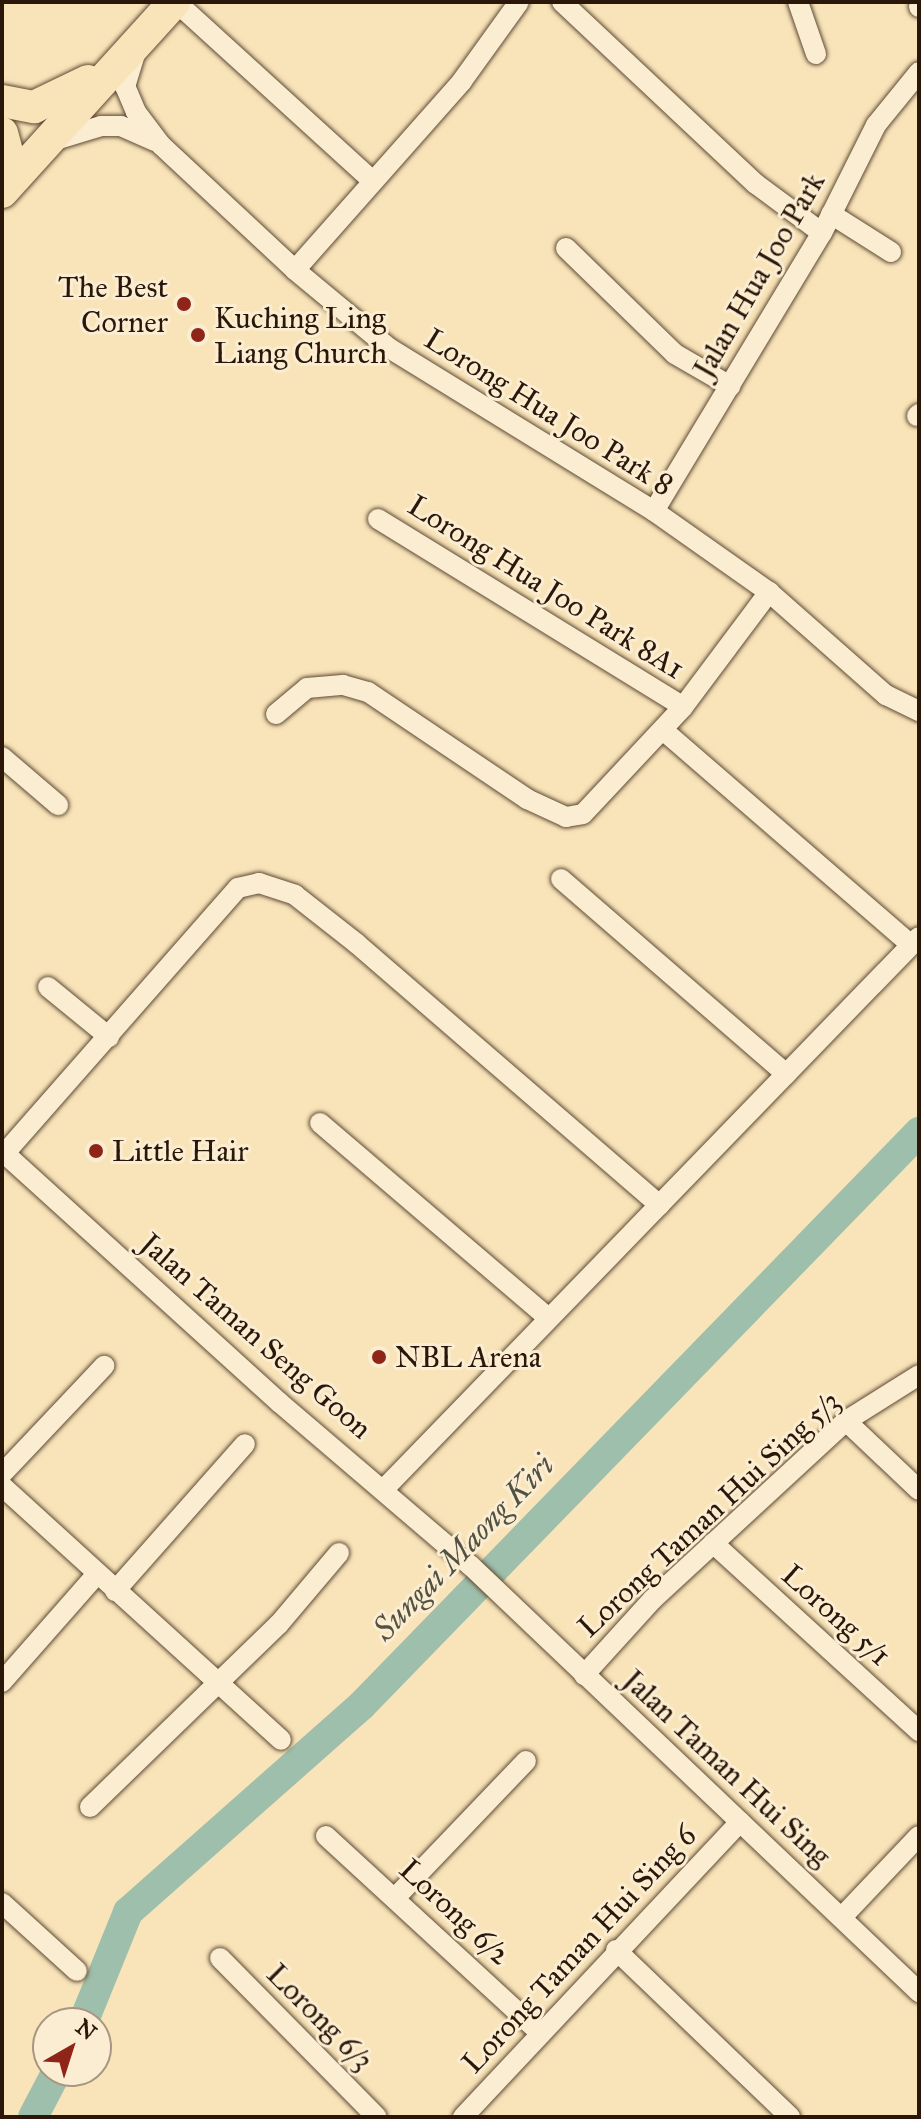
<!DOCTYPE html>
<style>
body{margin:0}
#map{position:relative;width:921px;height:2119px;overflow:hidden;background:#f9e4b9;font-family:"IM FELL Great Primer",serif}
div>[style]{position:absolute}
.river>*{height:30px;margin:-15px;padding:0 15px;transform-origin:15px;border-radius:15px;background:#9ebfab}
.roads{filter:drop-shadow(0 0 2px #5e4a35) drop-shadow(0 0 2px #5e4a35)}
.minor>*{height:20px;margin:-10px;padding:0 10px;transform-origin:10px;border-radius:10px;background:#fbedd2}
.trunk>*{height:32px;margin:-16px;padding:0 16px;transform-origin:16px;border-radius:16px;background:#f9e4b9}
.dots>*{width:22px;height:22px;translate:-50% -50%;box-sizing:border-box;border:4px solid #fbedd2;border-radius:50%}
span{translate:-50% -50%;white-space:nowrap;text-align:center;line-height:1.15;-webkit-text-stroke:6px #fbedd2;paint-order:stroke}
.street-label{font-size:30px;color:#2a1709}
.poi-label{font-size:30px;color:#2a1709}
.right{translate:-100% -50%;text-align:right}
.left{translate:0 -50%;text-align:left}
.water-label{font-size:32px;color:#535242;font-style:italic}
.frame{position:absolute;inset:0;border:4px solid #2a1709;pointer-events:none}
.north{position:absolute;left:32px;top:2007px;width:80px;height:80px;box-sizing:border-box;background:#fbedd2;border:2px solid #a79782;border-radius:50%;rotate:39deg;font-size:22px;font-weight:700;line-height:32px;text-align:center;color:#2a1709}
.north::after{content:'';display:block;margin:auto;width:28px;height:36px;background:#8f2418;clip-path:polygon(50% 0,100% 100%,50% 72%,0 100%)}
</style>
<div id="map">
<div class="river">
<i style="left:83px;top:2023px;width:120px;rotate:-67.9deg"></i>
<i style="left:128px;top:1912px;width:311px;rotate:-41.5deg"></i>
<i style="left:361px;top:1706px;width:801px;rotate:-45.81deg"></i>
<i style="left:33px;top:2117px;width:52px;rotate:-62.4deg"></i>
</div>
<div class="roads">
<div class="minor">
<i style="left:176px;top:2px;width:266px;rotate:42.3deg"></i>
<i style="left:562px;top:2px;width:266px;rotate:43.2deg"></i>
<i style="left:756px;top:184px;width:82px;rotate:36.6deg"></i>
<i style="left:798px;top:2px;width:55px;rotate:70.9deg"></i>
<i style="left:919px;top:6px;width:1px;rotate:90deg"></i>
<i style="left:135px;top:54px;width:34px;rotate:107deg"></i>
<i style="left:125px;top:86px;width:28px;rotate:67deg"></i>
<i style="left:136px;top:112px;width:41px;rotate:52.9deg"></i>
<i style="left:161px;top:145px;width:183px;rotate:43deg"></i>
<i style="left:295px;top:270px;width:122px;rotate:39.7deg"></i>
<i style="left:389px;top:348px;width:311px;rotate:31.6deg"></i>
<i style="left:654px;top:511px;width:141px;rotate:35.2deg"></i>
<i style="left:769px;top:592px;width:156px;rotate:41.4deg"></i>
<i style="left:886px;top:695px;width:37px;rotate:26deg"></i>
<i style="left:52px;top:141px;width:51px;rotate:-17deg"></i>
<i style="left:101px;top:126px;width:20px"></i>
<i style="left:121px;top:126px;width:36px;rotate:24deg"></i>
<i style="left:831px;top:214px;width:71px;rotate:32.3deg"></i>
<i style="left:566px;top:248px;width:152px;rotate:44.2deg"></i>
<i style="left:675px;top:354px;width:64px;rotate:30.2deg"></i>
<i style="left:295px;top:270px;width:252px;rotate:-48.5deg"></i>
<i style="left:462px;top:81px;width:97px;rotate:-54.2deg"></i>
<i style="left:917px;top:416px;width:3px;rotate:-45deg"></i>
<i style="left:654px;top:511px;width:325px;rotate:-58.9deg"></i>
<i style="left:822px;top:233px;width:121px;rotate:-63.4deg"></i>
<i style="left:876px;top:125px;width:68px;rotate:-50.9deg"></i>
<i style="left:378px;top:519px;width:358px;rotate:31.6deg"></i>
<i style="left:276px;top:714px;width:40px;rotate:-40deg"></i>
<i style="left:307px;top:688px;width:36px;rotate:-5deg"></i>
<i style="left:343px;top:685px;width:26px;rotate:16deg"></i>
<i style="left:368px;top:692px;width:192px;rotate:33.9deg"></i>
<i style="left:527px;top:799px;width:43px;rotate:24.8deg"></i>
<i style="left:566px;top:817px;width:17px;rotate:-10deg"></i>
<i style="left:583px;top:814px;width:146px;rotate:-46.9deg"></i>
<i style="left:683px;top:707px;width:144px;rotate:-53.2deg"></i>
<i style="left:663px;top:730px;width:328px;rotate:40.9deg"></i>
<i style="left:2px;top:757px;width:74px;rotate:40.6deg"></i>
<i style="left:561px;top:879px;width:298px;rotate:40.9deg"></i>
<i style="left:48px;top:987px;width:79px;rotate:39.3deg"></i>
<i style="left:320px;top:1123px;width:299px;rotate:40.5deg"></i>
<i style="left:2px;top:1151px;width:375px;rotate:42.2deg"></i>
<i style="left:280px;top:1403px;width:250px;rotate:40.5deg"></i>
<i style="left:470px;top:1565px;width:620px;rotate:43.56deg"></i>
<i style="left:5px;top:1153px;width:353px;rotate:-48.7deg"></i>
<i style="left:238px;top:888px;width:22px;rotate:-13deg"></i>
<i style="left:259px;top:883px;width:38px;rotate:18deg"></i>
<i style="left:295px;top:895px;width:78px;rotate:38.2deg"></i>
<i style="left:356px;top:943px;width:401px;rotate:40.8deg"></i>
<i style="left:846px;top:1421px;width:100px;rotate:43.4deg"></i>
<i style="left:2px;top:1474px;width:149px;rotate:-46.6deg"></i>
<i style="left:2px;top:1486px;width:377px;rotate:42.3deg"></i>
<i style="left:385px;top:1488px;width:767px;rotate:-45.9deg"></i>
<i style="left:713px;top:1543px;width:279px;rotate:42.4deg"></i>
<i style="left:115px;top:1591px;width:196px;rotate:-48.5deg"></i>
<i style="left:584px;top:1675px;width:103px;rotate:-47.8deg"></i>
<i style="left:653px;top:1599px;width:263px;rotate:-42.7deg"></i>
<i style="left:846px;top:1421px;width:86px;rotate:-32.2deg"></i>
<i style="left:2px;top:1682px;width:144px;rotate:-48.7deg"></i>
<i style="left:90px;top:1807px;width:263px;rotate:-44.1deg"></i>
<i style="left:279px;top:1624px;width:93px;rotate:-49.8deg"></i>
<i style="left:326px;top:1836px;width:292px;rotate:42.6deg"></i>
<i style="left:396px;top:1897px;width:188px;rotate:-46.3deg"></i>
<i style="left:2px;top:1903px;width:101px;rotate:42.2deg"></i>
<i style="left:843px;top:1916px;width:110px;rotate:-46.5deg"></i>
<i style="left:616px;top:1950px;width:241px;rotate:43.8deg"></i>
<i style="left:220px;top:1958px;width:223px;rotate:45.4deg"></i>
<i style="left:463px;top:2117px;width:405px;rotate:-46.8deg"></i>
</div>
<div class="trunk">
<i style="left:2px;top:101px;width:33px;rotate:11deg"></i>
<i style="left:34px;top:107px;width:60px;rotate:-25.7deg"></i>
<i style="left:2px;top:133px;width:24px;rotate:75deg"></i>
<i style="left:8px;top:156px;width:32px;rotate:95deg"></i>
<i style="left:2px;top:192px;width:256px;rotate:-47.8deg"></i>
</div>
</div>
<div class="dots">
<i style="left:184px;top:304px;background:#8f2418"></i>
<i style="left:198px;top:335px;background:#8f2418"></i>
<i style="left:96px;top:1151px;background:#8f2418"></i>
<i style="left:379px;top:1357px;background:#8f2418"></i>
</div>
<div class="street-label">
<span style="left:759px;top:275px;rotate:-60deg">Jalan Hua Joo Park</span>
<span style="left:549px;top:412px;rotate:32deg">Lorong Hua Joo Park 8</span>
<span style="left:546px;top:587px;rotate:32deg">Lorong Hua Joo Park 8A1</span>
<span style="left:256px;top:1336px;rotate:41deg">Jalan Taman Seng Goon</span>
<span style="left:709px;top:1514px;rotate:-43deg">Lorong Taman Hui Sing 5/3</span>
<span style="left:836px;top:1615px;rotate:42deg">Lorong 5/1</span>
<span style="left:727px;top:1768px;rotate:43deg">Jalan Taman Hui Sing</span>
<span style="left:455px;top:1912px;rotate:43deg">Lorong 6/2</span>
<span style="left:579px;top:1949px;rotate:-47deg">Lorong Taman Hui Sing 6</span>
<span style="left:320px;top:2017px;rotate:45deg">Lorong 6/3</span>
</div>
<div class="poi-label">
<span class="right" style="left:168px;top:304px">The Best<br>Corner</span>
<span class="left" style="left:214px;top:335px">Kuching Ling<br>Liang Church</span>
<span class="left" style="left:112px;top:1151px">Little Hair</span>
<span class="left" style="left:395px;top:1357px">NBL Arena</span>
</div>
<div class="water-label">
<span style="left:464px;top:1548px;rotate:-46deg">Sungai Maong Kiri</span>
</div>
<div class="frame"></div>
<div class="north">N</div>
</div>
